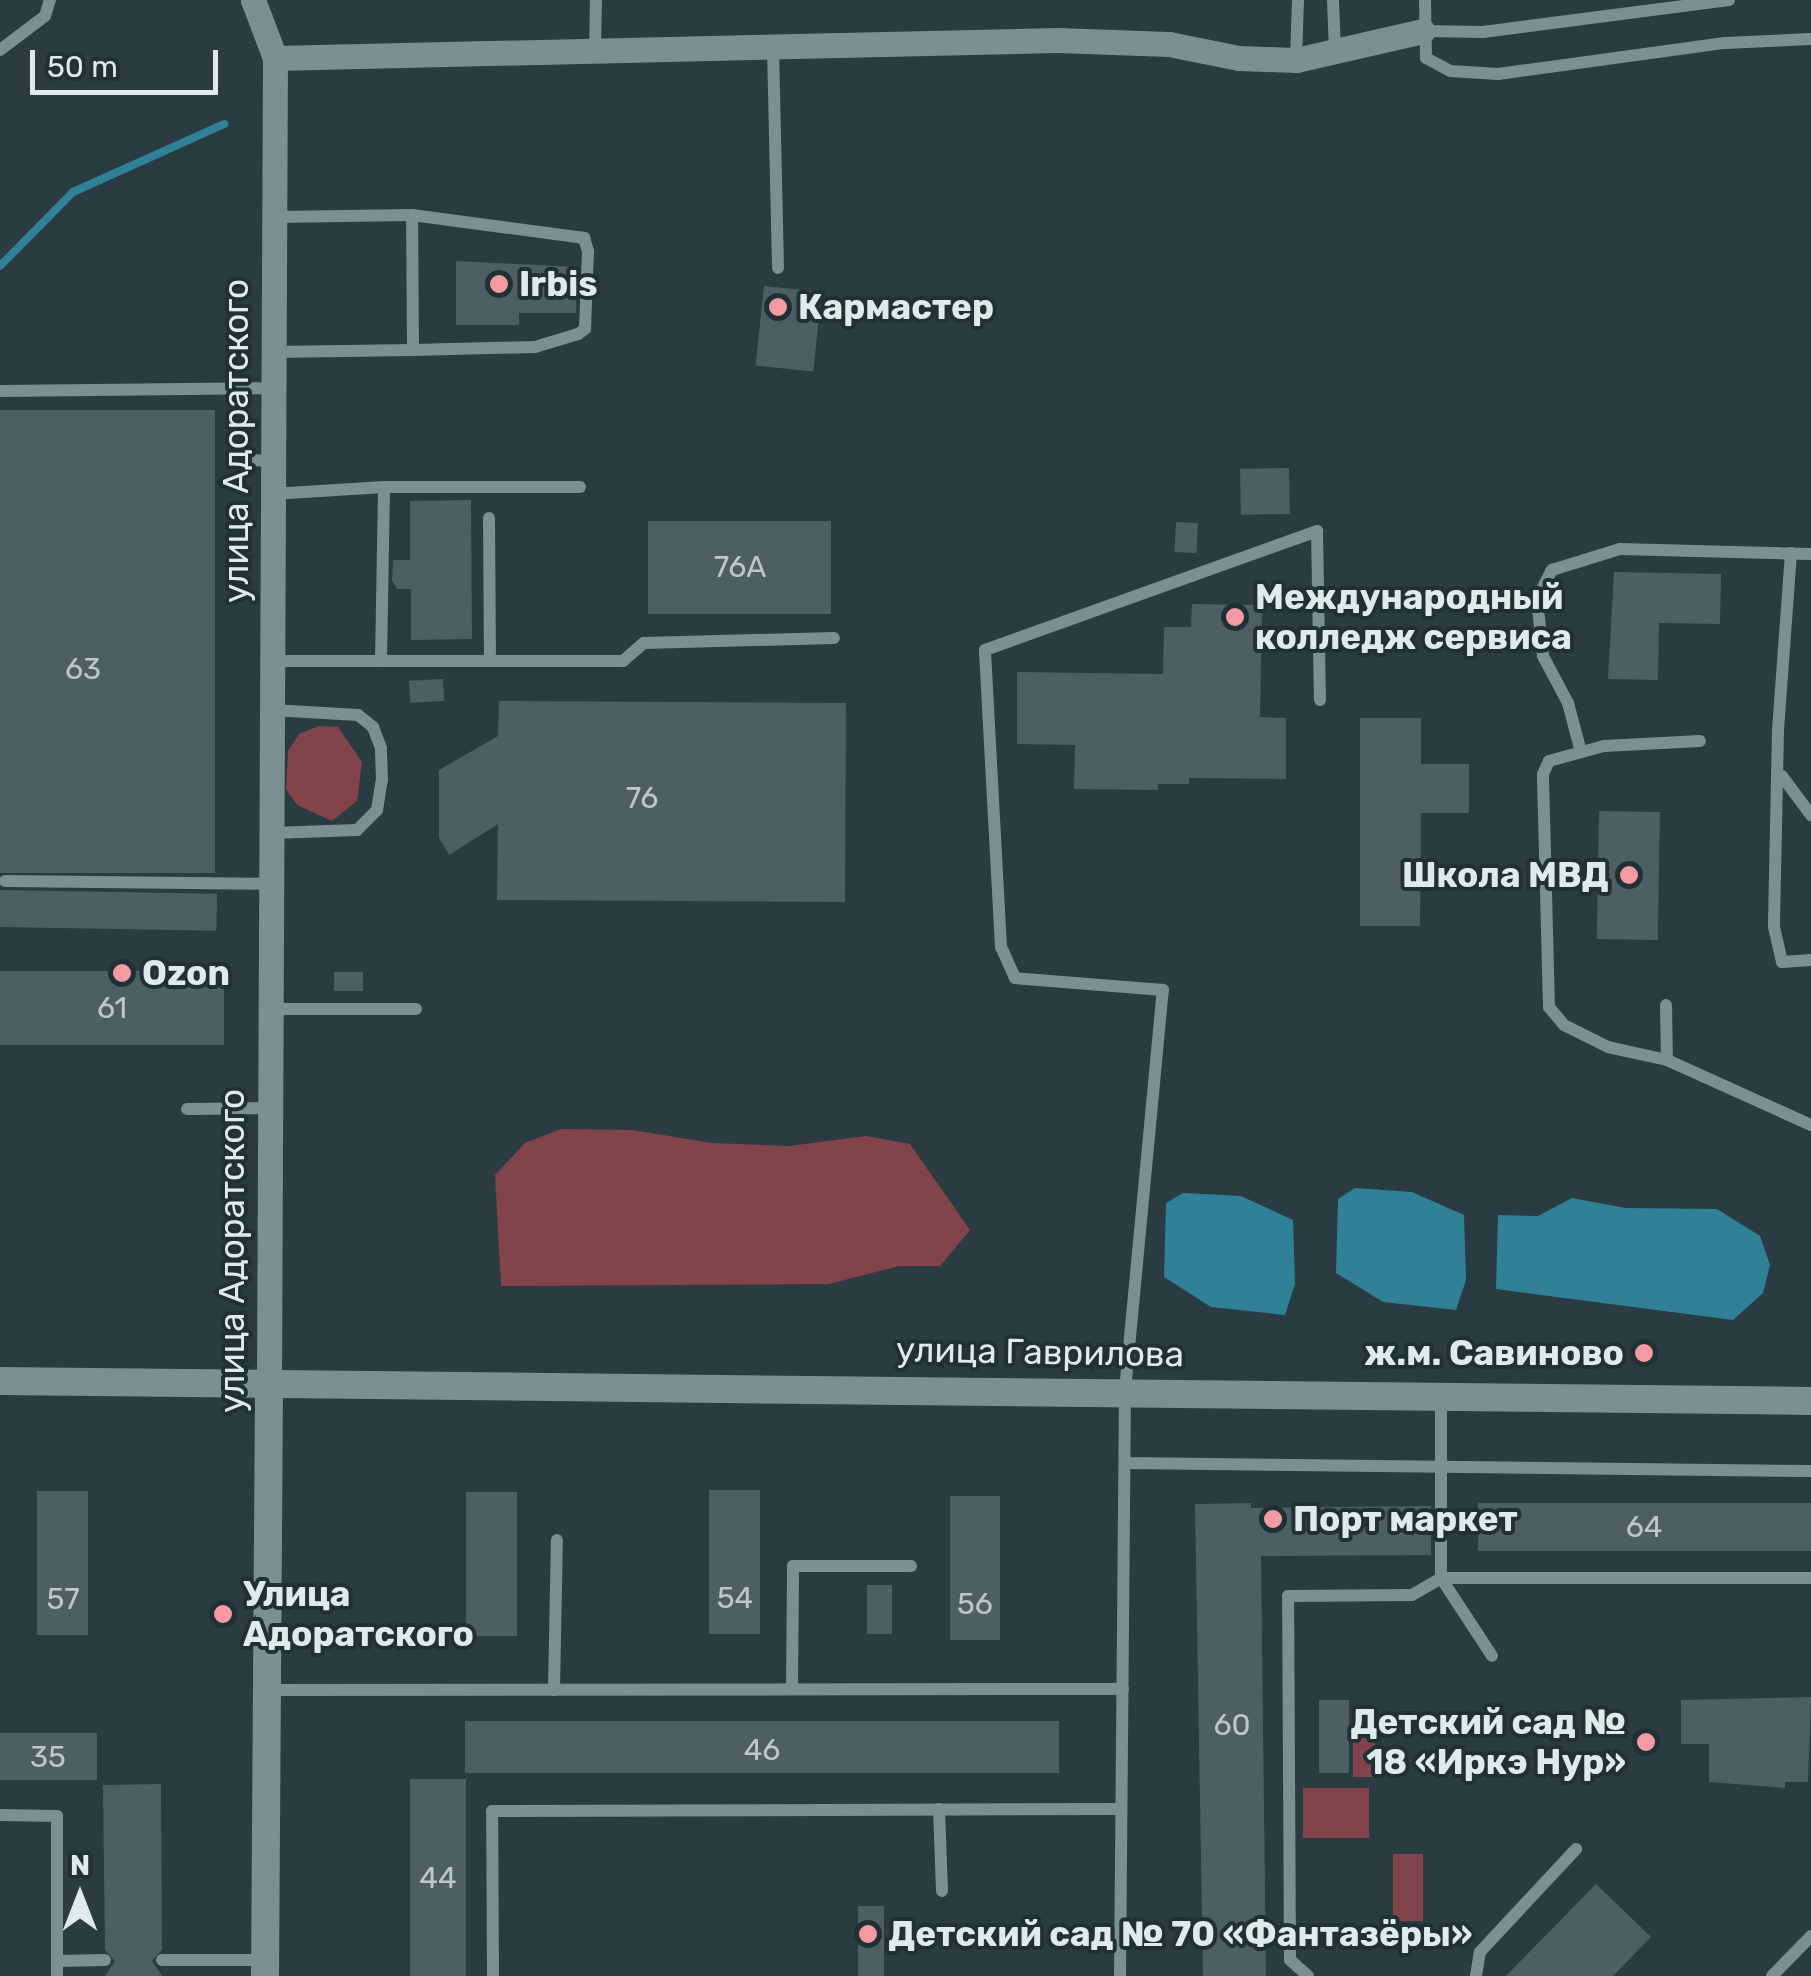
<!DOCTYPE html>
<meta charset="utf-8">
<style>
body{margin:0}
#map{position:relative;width:1811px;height:1976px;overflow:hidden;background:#2a3b41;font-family:Rubik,sans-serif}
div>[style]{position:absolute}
.green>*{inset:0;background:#83434a;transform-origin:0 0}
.water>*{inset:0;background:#308198}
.stream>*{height:8px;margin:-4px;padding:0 4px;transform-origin:4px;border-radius:4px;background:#308198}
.building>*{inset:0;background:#4d5f65;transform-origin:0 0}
.service>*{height:12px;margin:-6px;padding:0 6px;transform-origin:6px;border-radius:6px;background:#7b8f95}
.minor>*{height:25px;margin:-12.5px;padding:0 12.5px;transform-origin:12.5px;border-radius:12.5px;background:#7b8f95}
.tertiary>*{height:28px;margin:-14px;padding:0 14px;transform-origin:14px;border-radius:14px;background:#7b8f95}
.dots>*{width:28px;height:28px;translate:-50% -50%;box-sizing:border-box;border:5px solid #203136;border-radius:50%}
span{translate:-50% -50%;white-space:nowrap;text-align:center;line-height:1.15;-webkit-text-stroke:8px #203136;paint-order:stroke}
.number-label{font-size:30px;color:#bac7cb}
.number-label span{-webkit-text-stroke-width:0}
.poi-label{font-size:35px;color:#dfeaed;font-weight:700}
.left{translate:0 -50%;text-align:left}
.right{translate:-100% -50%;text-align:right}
.street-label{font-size:35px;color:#dfeaed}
.north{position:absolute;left:30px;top:1846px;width:100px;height:100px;-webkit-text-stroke:8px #203136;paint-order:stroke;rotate:0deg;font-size:28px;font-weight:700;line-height:40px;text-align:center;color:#dfeaed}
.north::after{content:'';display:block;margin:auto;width:35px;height:45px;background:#dfeaed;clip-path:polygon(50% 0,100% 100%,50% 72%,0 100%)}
.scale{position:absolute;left:30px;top:50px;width:188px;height:45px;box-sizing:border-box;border:5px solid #dfeaed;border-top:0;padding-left:12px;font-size:30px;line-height:35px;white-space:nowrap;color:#dfeaed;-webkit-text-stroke:8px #203136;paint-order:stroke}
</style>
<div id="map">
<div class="green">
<i style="clip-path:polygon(319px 726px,338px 727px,362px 762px,357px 801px,332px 821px,297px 805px,286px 789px,288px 751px,299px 734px)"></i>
<i style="clip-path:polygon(561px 1129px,632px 1130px,712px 1143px,789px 1146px,866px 1136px,910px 1144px,970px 1230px,940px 1266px,899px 1266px,829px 1284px,501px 1286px,495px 1175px,525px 1143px)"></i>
<i style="left:1375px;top:1715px;width:62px;height:22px;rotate:90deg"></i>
<i style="left:1369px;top:1788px;width:50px;height:66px;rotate:90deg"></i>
<i style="left:1393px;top:1854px;width:30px;height:67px"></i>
</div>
<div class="water">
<i style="clip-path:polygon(1355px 1188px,1412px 1192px,1464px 1215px,1466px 1280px,1456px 1310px,1383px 1302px,1336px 1273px,1338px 1199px)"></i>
<i style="clip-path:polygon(1183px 1193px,1241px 1196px,1293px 1220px,1295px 1284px,1285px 1315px,1211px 1307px,1164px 1277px,1166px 1203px)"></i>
<i style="clip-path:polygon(1572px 1198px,1625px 1208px,1717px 1209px,1760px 1236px,1770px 1265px,1763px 1293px,1733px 1320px,1496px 1289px,1498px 1215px,1538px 1216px)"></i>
</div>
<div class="stream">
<i style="left:0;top:266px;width:104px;rotate:-45.4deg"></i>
<i style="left:73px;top:192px;width:166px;rotate:-24.2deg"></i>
</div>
<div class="building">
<i style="clip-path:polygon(456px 261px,577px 267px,576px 313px,519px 313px,519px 325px,456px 325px)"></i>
<i style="left:764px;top:286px;width:58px;height:80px;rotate:6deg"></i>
<i style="left:215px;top:410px;width:463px;height:215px;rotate:90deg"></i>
<i style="left:1289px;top:468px;width:46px;height:49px;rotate:89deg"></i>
<i style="clip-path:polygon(471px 500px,472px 639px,411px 640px,411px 589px,397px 589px,392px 580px,393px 560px,410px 560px,410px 501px)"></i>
<i style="left:648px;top:521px;width:183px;height:93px"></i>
<i style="left:1176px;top:522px;width:22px;height:30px;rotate:3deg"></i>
<i style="clip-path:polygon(1614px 572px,1721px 574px,1720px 624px,1659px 623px,1658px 680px,1608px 679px)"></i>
<i style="clip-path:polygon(1192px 604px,1262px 605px,1260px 717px,1286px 718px,1286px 779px,1189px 778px,1189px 784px,1158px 784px,1158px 790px,1074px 789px,1075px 745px,1017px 744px,1017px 672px,1163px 674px,1164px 627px,1191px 627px)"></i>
<i style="left:443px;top:679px;width:22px;height:34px;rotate:87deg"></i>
<i style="clip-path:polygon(499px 701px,846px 703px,845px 902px,497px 900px,498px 824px,449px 855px,439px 838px,439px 770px,498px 736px)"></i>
<i style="clip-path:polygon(1360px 718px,1421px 718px,1421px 764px,1469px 764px,1469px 813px,1421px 813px,1420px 926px,1360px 926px)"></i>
<i style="left:1599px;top:811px;width:61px;height:128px;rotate:1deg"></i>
<i style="left:0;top:890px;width:217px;height:37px;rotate:1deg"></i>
<i style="left:0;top:971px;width:224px;height:74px"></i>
<i style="left:334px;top:972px;width:29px;height:19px"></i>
<i style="left:709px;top:1490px;width:51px;height:144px"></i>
<i style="left:37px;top:1491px;width:51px;height:144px"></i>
<i style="left:466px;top:1492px;width:51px;height:144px"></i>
<i style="left:950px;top:1496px;width:50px;height:144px"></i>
<i style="clip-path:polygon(1251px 1503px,1251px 1508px,1431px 1506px,1431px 1555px,1261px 1556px,1266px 1976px,1203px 1976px,1195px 1504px)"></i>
<i style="left:1478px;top:1503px;width:333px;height:48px"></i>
<i style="left:867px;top:1585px;width:25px;height:49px"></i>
<i style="clip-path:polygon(1811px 1697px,1808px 1782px,1785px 1782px,1785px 1788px,1709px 1782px,1709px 1744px,1681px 1744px,1681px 1700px)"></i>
<i style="left:1319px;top:1700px;width:30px;height:73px"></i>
<i style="left:1059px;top:1721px;width:52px;height:594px;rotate:90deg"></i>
<i style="left:0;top:1733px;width:97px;height:47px"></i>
<i style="left:410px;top:1779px;width:56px;height:197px"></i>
<i style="clip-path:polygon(161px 1784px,162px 1950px,152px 1961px,162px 1976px,105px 1976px,115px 1961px,105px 1950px,103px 1785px)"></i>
<i style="clip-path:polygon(1596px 1884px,1651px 1937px,1613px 1976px,1506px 1976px)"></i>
<i style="left:858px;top:1906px;width:26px;height:70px"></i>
</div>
<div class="service">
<i style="left:1333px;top:0;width:51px;rotate:87.8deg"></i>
<i style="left:1425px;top:0;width:58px;rotate:89deg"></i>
<i style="left:1426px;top:58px;width:27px;rotate:28deg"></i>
<i style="left:1450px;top:71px;width:48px;rotate:3.6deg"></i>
<i style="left:1498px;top:74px;width:229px;rotate:-7.8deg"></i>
<i style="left:1725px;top:43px;width:86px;rotate:-2.7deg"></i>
<i style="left:1423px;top:31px;width:60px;rotate:1deg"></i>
<i style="left:1483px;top:32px;width:248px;rotate:-7.4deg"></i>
<i style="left:773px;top:47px;width:221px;rotate:88.7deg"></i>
<i style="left:0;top:50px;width:56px;rotate:-37.1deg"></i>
<i style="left:45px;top:16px;width:17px;rotate:-73deg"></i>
<i style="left:595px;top:51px;width:51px;rotate:-88.9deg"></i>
<i style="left:1296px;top:60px;width:60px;rotate:-88.1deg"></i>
<i style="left:412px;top:215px;width:174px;rotate:7.6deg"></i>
<i style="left:584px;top:238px;width:14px;rotate:73deg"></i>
<i style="left:588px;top:251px;width:78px;rotate:92.2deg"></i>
<i style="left:585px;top:329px;width:9px;rotate:144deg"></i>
<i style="left:578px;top:334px;width:45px;rotate:163.2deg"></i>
<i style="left:535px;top:347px;width:122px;rotate:178.6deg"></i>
<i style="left:274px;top:352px;width:139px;rotate:-0.8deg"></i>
<i style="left:413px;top:350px;width:135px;rotate:-90.4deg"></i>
<i style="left:412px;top:215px;width:137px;rotate:179.2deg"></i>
<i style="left:0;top:391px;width:274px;rotate:-0.6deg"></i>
<i style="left:234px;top:460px;width:39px;rotate:1deg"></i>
<i style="left:272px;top:494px;width:112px;rotate:-3.6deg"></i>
<i style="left:489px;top:518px;width:143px;rotate:89.6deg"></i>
<i style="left:1791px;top:553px;width:178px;rotate:94.2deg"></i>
<i style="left:1778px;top:731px;width:196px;rotate:91.2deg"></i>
<i style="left:1774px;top:927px;width:36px;rotate:77deg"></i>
<i style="left:1782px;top:962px;width:29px;rotate:-4deg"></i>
<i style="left:272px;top:661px;width:109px"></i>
<i style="left:381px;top:661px;width:174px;rotate:-89deg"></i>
<i style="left:384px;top:487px;width:196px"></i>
<i style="left:381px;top:661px;width:242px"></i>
<i style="left:623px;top:661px;width:28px;rotate:-41deg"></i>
<i style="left:644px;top:643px;width:190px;rotate:-1.5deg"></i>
<i style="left:1581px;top:752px;width:51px;rotate:-104.9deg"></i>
<i style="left:1568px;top:703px;width:53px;rotate:-118deg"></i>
<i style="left:1543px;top:656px;width:57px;rotate:-96deg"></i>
<i style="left:1537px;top:599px;width:33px;rotate:-63deg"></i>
<i style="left:1552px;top:570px;width:71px;rotate:-17.2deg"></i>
<i style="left:1620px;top:549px;width:191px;rotate:1.5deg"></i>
<i style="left:1782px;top:776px;width:49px;rotate:53.4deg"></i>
<i style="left:272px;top:833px;width:85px;rotate:-2deg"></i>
<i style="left:357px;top:830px;width:28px;rotate:-45deg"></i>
<i style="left:377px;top:810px;width:30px;rotate:-81deg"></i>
<i style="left:382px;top:780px;width:32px;rotate:-92deg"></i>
<i style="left:381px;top:748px;width:22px;rotate:-111deg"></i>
<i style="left:373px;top:727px;width:19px;rotate:-141deg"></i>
<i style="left:358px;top:715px;width:86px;rotate:-176.7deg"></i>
<i style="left:5px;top:881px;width:266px;rotate:0.6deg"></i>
<i style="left:1666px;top:1005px;width:55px;rotate:89deg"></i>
<i style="left:1667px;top:1060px;width:158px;rotate:24.3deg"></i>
<i style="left:271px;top:1009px;width:145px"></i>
<i style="left:1667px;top:1060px;width:60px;rotate:-167.6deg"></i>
<i style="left:1608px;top:1047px;width:49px;rotate:-153.4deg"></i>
<i style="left:1564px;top:1025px;width:23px;rotate:-130deg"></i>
<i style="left:1549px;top:1007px;width:233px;rotate:-91.5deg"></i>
<i style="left:1543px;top:774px;width:14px;rotate:-65deg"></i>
<i style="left:1549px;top:761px;width:57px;rotate:-15.3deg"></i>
<i style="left:1604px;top:746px;width:96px;rotate:-3deg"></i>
<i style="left:187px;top:1109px;width:83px;rotate:-0.7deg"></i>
<i style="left:1125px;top:1463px;width:686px;rotate:0.67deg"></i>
<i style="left:1441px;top:1578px;width:370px"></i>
<i style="left:1441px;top:1578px;width:93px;rotate:56.8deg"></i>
<i style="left:792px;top:1689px;width:123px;rotate:-89.5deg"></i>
<i style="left:793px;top:1566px;width:118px"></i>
<i style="left:267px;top:1690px;width:856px;rotate:-0.07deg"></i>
<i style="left:554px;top:1690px;width:150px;rotate:-88.9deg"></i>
<i style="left:939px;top:1809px;width:82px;rotate:87.9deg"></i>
<i style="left:0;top:1815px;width:57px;rotate:1deg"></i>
<i style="left:57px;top:1816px;width:160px;rotate:90deg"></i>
<i style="left:162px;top:1960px;width:103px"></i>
<i style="left:57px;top:1961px;width:48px;rotate:-1.2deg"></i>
<i style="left:493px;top:1976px;width:165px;rotate:-90.3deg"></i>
<i style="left:492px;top:1811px;width:629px;rotate:-0.18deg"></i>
<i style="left:1120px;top:1976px;width:586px;rotate:-89.51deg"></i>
<i style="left:1125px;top:1390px;width:402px;rotate:-84.6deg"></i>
<i style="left:1163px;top:990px;width:148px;rotate:-175.4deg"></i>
<i style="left:1015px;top:978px;width:34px;rotate:-114deg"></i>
<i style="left:1001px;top:947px;width:297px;rotate:-93.1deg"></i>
<i style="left:985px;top:650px;width:353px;rotate:-19.7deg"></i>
<i style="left:1317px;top:531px;width:169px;rotate:89deg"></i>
<i style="left:1308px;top:1976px;width:24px;rotate:-138deg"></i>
<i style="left:1290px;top:1960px;width:364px;rotate:-90.3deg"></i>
<i style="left:1288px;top:1596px;width:124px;rotate:-0.5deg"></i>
<i style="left:1412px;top:1595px;width:34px;rotate:-30deg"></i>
<i style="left:1441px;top:1578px;width:182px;rotate:-90deg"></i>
<i style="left:1476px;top:1976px;width:24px;rotate:-81deg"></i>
<i style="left:1480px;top:1952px;width:141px;rotate:-47deg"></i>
<i style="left:1772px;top:1976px;width:56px;rotate:-45.7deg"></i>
</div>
<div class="minor">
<i style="left:253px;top:0;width:62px;rotate:69.2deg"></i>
<i style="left:275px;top:58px;width:1324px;rotate:90.26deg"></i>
<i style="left:275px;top:58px;width:782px;rotate:-1.32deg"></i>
<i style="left:1057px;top:40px;width:112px;rotate:2deg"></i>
<i style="left:1169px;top:44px;width:71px;rotate:11.3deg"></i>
<i style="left:1239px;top:58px;width:57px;rotate:2deg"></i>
<i style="left:1296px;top:60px;width:130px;rotate:-12.9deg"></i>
</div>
<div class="tertiary">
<i style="left:0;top:1381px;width:1811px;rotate:0.63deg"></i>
<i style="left:265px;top:1976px;width:594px;rotate:-89.61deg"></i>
</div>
<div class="dots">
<i style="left:499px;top:284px;background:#f49aa2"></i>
<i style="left:778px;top:307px;background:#f49aa2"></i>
<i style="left:1235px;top:617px;background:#f49aa2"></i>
<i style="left:1629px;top:875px;background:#f49aa2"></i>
<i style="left:122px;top:973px;background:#f49aa2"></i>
<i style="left:1644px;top:1353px;background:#f49aa2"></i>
<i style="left:1273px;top:1519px;background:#f49aa2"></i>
<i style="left:223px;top:1614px;background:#f49aa2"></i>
<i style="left:1646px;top:1742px;background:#f49aa2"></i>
<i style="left:868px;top:1934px;background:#f49aa2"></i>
</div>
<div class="number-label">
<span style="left:740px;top:567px">76А</span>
<span style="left:83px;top:669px">63</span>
<span style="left:642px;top:798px">76</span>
<span style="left:112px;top:1008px">61</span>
<span style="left:1644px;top:1527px">64</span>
<span style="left:735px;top:1598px">54</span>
<span style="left:63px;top:1599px">57</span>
<span style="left:975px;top:1604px">56</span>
<span style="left:1232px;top:1725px">60</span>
<span style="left:762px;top:1750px">46</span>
<span style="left:48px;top:1757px">35</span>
<span style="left:438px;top:1878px">44</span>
</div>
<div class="poi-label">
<span class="left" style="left:519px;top:284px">Irbis</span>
<span class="left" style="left:798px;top:307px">Кармастер</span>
<span class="left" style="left:1255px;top:617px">Международный<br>колледж сервиса</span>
<span class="right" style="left:1609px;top:875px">Школа МВД</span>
<span class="left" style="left:142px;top:973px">Ozon</span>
<span class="right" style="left:1624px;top:1353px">ж.м. Савиново</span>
<span class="left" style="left:1293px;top:1519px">Порт маркет</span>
<span class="left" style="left:243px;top:1614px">Улица<br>Адоратского</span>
<span class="right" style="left:1626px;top:1742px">Детский сад №<br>18 «Иркэ Нур»</span>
<span class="left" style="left:888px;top:1934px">Детский сад № 70 «Фантазёры»</span>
</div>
<div class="street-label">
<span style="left:236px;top:441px;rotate:-90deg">улица Адоратского</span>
<span style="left:232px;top:1251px;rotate:-90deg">улица Адоратского</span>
<span style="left:1040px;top:1352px;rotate:1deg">улица Гаврилова</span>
</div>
<div class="north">N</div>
<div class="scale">50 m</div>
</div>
